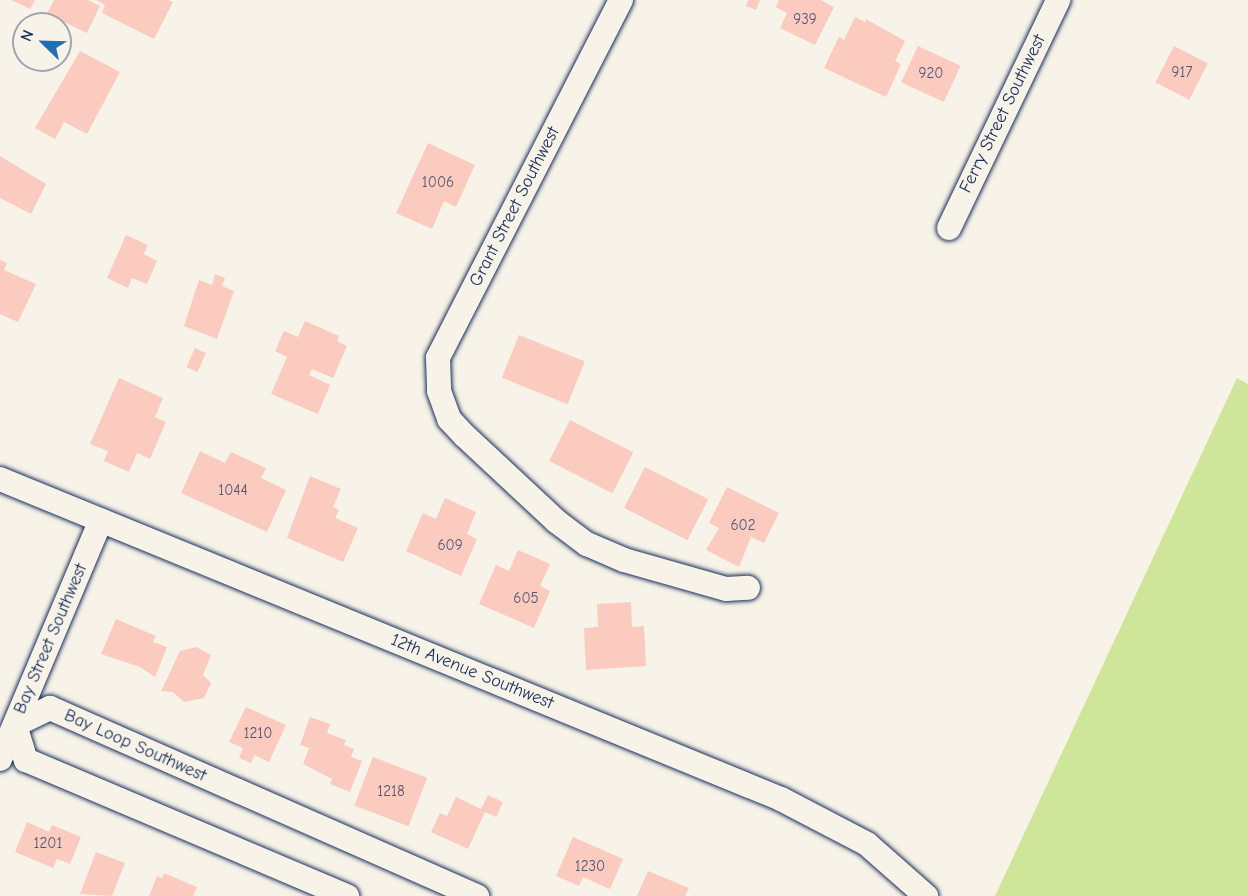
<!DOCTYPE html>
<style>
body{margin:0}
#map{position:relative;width:1248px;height:896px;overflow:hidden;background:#f7f3e8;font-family:"Comic Neue",sans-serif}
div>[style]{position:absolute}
.green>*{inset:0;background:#cfe59a}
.building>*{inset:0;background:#facbbe;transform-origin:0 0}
.roads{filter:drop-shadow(0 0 2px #1b2f5e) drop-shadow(0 0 2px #1b2f5e)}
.minor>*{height:24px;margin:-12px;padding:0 12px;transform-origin:12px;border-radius:12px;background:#f7f3e8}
span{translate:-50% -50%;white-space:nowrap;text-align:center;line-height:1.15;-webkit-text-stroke:4.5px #f7f3e8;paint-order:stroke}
.number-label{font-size:15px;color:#535676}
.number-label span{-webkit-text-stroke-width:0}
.street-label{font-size:18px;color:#1b2f5e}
.north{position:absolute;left:12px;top:12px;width:60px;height:60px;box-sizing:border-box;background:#f7f3e8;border:2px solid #9fa5b1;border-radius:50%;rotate:293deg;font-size:16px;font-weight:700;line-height:24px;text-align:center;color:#1b2f5e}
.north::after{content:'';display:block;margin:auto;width:21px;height:27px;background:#1f6fb2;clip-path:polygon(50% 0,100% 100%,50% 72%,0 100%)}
</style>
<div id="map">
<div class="green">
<i style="clip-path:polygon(1237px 378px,1248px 384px,1248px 896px,995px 896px)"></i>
</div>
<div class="building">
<i style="clip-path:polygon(11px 0,35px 0,30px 9px)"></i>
<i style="clip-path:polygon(54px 0,88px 0,100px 6px,87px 33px,47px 14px)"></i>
<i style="clip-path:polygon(96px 0,168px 0,173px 2px,154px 39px,102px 13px,105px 5px)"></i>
<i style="clip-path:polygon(748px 0,760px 0,756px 10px,746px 6px)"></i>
<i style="clip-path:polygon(779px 0,821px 0,834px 7px,815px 45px,780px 28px,787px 13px,776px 7px)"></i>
<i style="clip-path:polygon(855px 17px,865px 22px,866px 19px,905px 41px,895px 61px,901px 64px,886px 97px,824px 68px,839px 37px,844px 40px)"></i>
<i style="left:918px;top:46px;width:47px;height:40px;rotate:25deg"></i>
<i style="left:1174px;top:46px;width:38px;height:41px;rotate:27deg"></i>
<i style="clip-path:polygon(80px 51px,120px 72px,87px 134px,64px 122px,55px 139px,35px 128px)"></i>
<i style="clip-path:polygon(428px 143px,475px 165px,456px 207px,444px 201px,432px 229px,396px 213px)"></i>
<i style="clip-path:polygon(0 156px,46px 184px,31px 214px,0 198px)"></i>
<i style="clip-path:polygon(126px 235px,148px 245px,144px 254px,157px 261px,147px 284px,132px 278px,128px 288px,107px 278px)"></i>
<i style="clip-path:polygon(0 260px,7px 263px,4px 270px,36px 284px,18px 322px,0 314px)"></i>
<i style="clip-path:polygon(215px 274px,225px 278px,222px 286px,234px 291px,217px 339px,184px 326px,199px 280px,212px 285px)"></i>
<i style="clip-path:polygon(305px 321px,339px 336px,337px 341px,347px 346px,333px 378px,312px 369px,309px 375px,330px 385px,318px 414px,271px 394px,287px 357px,275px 351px,284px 331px,298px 337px)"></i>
<i style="left:519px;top:335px;width:71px;height:46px;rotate:22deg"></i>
<i style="left:195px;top:348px;width:12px;height:21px;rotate:24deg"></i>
<i style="clip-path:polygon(119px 378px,163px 398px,155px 417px,166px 422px,150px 459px,137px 453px,129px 472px,104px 461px,108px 451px,90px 444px)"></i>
<i style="left:570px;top:420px;width:71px;height:46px;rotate:27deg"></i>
<i style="clip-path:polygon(200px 451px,225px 463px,231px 452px,266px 468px,261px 478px,286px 490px,267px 532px,181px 493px)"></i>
<i style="left:645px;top:467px;width:71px;height:46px;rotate:27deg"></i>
<i style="clip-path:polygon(310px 476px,341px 489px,333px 507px,339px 510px,335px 518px,358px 528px,343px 562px,287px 538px)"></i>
<i style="clip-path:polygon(727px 487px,779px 513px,764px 543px,751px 537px,739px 567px,706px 550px,719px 528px,709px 523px)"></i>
<i style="clip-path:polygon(445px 498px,476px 512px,467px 534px,477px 539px,461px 576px,406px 551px,423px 513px,436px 519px)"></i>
<i style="clip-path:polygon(518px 550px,550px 564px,540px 586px,550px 591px,534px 628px,479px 604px,496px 565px,509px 571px)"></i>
<i style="clip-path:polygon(631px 602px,632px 627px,644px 626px,646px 666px,586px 670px,584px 628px,598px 627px,597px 604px)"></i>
<i style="clip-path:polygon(116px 619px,156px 636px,153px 642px,167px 647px,155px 677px,140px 667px,101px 654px)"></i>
<i style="clip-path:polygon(196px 647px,211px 655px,203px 675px,211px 683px,204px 698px,184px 702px,173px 692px,161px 691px,180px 651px)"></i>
<i style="clip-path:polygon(246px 707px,286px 725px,269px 762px,254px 755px,251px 763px,239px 758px,243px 748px,229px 742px)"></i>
<i style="clip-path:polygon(310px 717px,330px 724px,327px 733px,346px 740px,344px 745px,354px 749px,351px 757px,362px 761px,350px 792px,330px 784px,332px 779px,303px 764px,309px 748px,300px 745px)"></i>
<i style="left:373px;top:757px;width:58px;height:52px;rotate:21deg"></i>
<i style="clip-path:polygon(488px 795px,503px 802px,496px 817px,485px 812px,468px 849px,431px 832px,440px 813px,447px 816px,456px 797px,481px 809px)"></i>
<i style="clip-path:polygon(27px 822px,49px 832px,52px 825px,81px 837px,70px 864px,57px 859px,53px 868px,15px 852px)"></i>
<i style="clip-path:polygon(573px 837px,623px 859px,610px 889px,583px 877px,579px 886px,556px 876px)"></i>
<i style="clip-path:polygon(96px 852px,125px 863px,112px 896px,80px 894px)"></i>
<i style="clip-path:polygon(648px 871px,689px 888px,685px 896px,637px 896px)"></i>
<i style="clip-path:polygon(164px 873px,197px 887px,193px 896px,149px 896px,157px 876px,162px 878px)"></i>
</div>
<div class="roads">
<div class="minor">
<i style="left:621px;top:0;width:402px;rotate:117.1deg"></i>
<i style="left:438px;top:358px;width:33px;rotate:88deg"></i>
<i style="left:439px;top:391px;width:30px;rotate:70deg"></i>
<i style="left:449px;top:419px;width:23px;rotate:47deg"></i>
<i style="left:465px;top:436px;width:125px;rotate:43deg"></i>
<i style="left:556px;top:521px;width:39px;rotate:37deg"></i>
<i style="left:587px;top:544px;width:40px;rotate:23.4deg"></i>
<i style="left:624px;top:560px;width:106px;rotate:15.9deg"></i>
<i style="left:726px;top:589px;width:22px;rotate:-3deg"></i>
<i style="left:949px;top:228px;width:253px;rotate:-64.4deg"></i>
<i style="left:0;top:479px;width:844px;rotate:22.28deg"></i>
<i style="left:781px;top:799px;width:97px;rotate:27.6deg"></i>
<i style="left:867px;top:844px;width:79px;rotate:41.4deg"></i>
<i style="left:15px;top:725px;width:39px;rotate:-26deg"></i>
<i style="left:50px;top:708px;width:467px;rotate:23.8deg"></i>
<i style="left:15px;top:725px;width:37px;rotate:73deg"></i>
<i style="left:26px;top:760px;width:349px;rotate:23deg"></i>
<i style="left:0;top:759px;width:259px;rotate:-67.1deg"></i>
</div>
</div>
<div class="number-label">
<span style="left:805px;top:20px">939</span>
<span style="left:1182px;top:73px">917</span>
<span style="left:931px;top:74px">920</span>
<span style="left:438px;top:183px">1006</span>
<span style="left:233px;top:491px">1044</span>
<span style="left:743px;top:526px">602</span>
<span style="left:450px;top:546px">609</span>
<span style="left:526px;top:599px">605</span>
<span style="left:258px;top:734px">1210</span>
<span style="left:391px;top:792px">1218</span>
<span style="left:48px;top:844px">1201</span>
<span style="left:590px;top:867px">1230</span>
</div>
<div class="street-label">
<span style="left:1003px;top:114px;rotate:-64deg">Ferry Street Southwest</span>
<span style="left:515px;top:207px;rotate:-63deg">Grant Street Southwest</span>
<span style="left:51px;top:639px;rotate:-67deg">Bay Street Southwest</span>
<span style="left:472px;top:672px;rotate:22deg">12th Avenue Southwest</span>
<span style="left:135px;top:746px;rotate:24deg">Bay Loop Southwest</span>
</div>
<div class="north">N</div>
</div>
